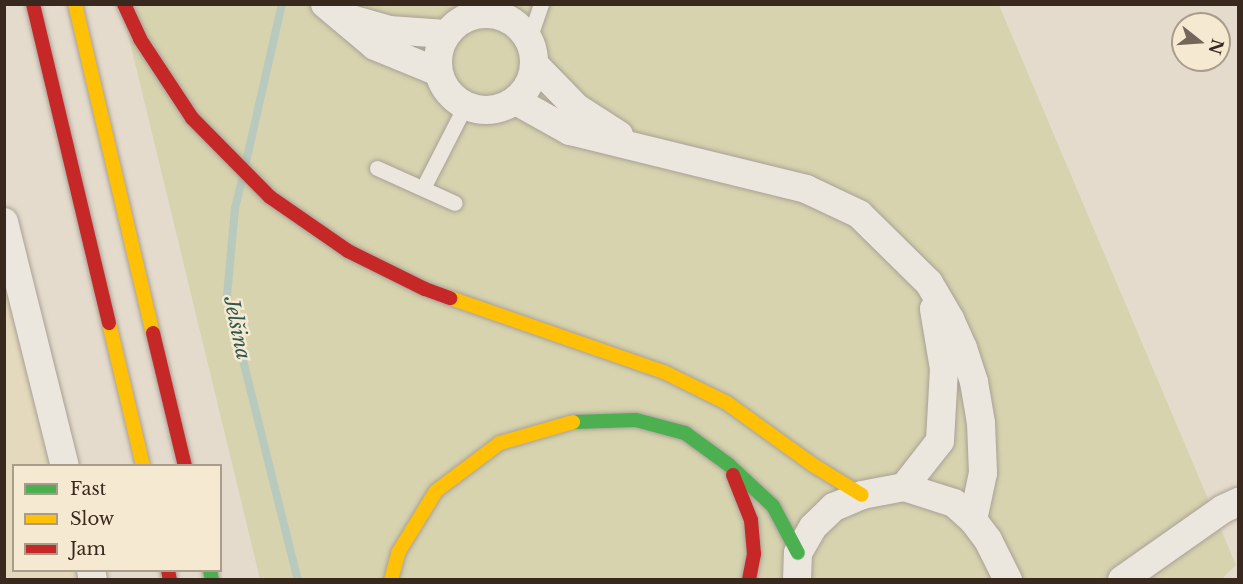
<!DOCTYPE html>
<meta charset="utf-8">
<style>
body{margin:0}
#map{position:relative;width:1243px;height:584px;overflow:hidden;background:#e4dbcc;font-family:"Libre Baskerville",serif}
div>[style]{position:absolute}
.farmland>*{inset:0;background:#e4d9bc}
.green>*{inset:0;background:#d6d3ae}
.stream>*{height:8px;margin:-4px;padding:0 4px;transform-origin:4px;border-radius:4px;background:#b8c9bd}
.roads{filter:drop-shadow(0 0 2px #a9a096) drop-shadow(0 0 2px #a9a096)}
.lane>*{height:15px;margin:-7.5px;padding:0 7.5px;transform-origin:7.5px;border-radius:7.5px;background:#ece7de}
.street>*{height:28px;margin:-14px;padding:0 14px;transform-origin:14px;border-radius:14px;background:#ece7de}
.street>.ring{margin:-14px;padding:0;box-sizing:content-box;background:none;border:28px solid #ece7de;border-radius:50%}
.fast>*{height:14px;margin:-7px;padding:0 7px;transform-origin:7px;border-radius:7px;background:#4caf50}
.slow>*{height:14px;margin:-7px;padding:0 7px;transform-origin:7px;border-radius:7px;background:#ffc107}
.jam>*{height:14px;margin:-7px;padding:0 7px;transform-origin:7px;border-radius:7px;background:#c62828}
span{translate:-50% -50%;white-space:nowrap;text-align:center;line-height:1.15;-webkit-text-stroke:5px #f6e9d2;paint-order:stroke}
.water-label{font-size:20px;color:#2c5852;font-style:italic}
.frame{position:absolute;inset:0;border:6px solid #38281d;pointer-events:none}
.legend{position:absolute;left:12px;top:464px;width:210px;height:108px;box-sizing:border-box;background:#f6e9d2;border:2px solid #aa9c8a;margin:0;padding:8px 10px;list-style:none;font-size:18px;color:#38281d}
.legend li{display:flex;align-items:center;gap:12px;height:30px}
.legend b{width:30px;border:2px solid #aa9c8a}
.north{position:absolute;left:1171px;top:12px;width:60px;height:60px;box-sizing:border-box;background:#f6e9d2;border:2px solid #aa9c8a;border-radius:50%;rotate:107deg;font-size:16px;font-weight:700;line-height:24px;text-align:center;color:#38281d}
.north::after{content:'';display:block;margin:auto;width:21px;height:27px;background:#74675a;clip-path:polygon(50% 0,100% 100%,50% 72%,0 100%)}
</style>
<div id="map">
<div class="farmland">
<i style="clip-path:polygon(4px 256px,52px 465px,14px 466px,14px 570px,76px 571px,78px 579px,5px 579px)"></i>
</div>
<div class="green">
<i style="clip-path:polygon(121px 5px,999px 5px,1236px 565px,1221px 580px,260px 579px)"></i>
</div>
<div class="stream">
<i style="left:246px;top:162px;width:162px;rotate:-77.2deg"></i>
<i style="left:242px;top:180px;width:29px;rotate:104deg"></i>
<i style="left:235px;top:208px;width:88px;rotate:95.2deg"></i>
<i style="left:227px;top:296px;width:293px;rotate:76deg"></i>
</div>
<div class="roads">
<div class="lane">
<i style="left:482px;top:13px;width:18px;rotate:-29deg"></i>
<i style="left:529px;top:39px;width:37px;rotate:-71deg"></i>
<i style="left:377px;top:168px;width:85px;rotate:24.2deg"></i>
<i style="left:423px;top:188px;width:92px;rotate:-62.9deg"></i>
</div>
<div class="street">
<i style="left:325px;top:4px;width:65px;rotate:40deg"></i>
<i style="left:375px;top:46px;width:68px;rotate:22.4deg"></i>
<i class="ring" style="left:438px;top:14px;width:68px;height:68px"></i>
<i style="left:351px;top:19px;width:40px;rotate:16deg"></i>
<i style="left:389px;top:30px;width:57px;rotate:4deg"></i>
<i style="left:535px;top:65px;width:60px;rotate:45.7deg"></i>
<i style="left:577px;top:108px;width:50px;rotate:32.7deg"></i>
<i style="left:516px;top:101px;width:62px;rotate:29.1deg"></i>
<i style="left:570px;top:131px;width:243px;rotate:13.8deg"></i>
<i style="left:806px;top:189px;width:59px;rotate:25.3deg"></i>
<i style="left:859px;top:214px;width:98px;rotate:44.6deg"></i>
<i style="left:929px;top:283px;width:42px;rotate:59.7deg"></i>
<i style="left:950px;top:319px;width:32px;rotate:66deg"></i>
<i style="left:963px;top:348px;width:36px;rotate:72deg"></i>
<i style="left:974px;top:382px;width:42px;rotate:80.3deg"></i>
<i style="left:981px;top:423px;width:50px;rotate:87.7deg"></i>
<i style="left:983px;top:473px;width:48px;rotate:102deg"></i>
<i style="left:4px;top:222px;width:252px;rotate:76deg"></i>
<i style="left:904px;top:487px;width:58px;rotate:-52deg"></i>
<i style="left:940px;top:441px;width:72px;rotate:-86.8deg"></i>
<i style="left:944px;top:369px;width:61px;rotate:-99.5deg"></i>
<i style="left:91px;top:570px;width:10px;rotate:79deg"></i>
<i style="left:797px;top:580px;width:27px;rotate:-88deg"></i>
<i style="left:798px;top:553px;width:30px;rotate:-60deg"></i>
<i style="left:813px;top:527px;width:29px;rotate:-44deg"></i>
<i style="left:834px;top:507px;width:30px;rotate:-23deg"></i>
<i style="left:862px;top:495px;width:43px;rotate:-10.8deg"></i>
<i style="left:904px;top:487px;width:52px;rotate:17.7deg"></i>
<i style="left:954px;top:503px;width:25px;rotate:42deg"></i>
<i style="left:973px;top:520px;width:25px;rotate:53deg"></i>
<i style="left:988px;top:540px;width:45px;rotate:63.4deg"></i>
<i style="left:1122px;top:580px;width:123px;rotate:-35.1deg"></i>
<i style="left:1223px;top:509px;width:17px;rotate:-25deg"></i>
</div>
<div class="fast">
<i style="left:573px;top:422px;width:63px;rotate:-1.8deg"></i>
<i style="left:636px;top:420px;width:51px;rotate:14.9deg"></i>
<i style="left:685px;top:433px;width:54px;rotate:36deg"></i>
<i style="left:729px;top:465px;width:60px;rotate:43deg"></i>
<i style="left:773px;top:506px;width:53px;rotate:62deg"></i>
<i style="left:210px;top:570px;width:10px;rotate:79deg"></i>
</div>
<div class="slow">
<i style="left:75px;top:4px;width:338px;rotate:76.7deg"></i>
<i style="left:450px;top:298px;width:226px;rotate:19.1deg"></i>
<i style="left:664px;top:372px;width:70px;rotate:26.2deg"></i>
<i style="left:727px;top:403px;width:106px;rotate:35.8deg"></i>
<i style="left:813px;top:465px;width:57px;rotate:31.5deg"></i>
<i style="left:109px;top:323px;width:147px;rotate:76.6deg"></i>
<i style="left:391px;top:580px;width:28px;rotate:-75deg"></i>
<i style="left:398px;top:553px;width:73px;rotate:-58.5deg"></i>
<i style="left:436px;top:491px;width:80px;rotate:-36.9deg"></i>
<i style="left:500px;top:443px;width:76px;rotate:-16deg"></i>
</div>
<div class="jam">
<i style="left:33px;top:4px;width:328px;rotate:76.6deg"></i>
<i style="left:124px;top:4px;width:38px;rotate:65deg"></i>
<i style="left:140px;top:39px;width:95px;rotate:56.6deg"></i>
<i style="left:192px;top:118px;width:111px;rotate:45.4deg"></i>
<i style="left:270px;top:197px;width:95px;rotate:34.7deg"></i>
<i style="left:348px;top:251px;width:86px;rotate:26.3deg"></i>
<i style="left:425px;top:289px;width:27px;rotate:20deg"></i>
<i style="left:153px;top:333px;width:137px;rotate:76.5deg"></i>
<i style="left:733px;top:475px;width:48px;rotate:68.2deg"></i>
<i style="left:751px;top:520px;width:34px;rotate:85deg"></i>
<i style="left:754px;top:554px;width:26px;rotate:101deg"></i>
<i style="left:168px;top:570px;width:10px;rotate:79deg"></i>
</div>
</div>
<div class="water-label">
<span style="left:237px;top:328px;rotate:78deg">Jelšina</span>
</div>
<div class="frame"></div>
<ul class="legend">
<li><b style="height:8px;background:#4caf50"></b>Fast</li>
<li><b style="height:8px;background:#ffc107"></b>Slow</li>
<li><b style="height:8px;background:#c62828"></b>Jam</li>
</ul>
<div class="north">N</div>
</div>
